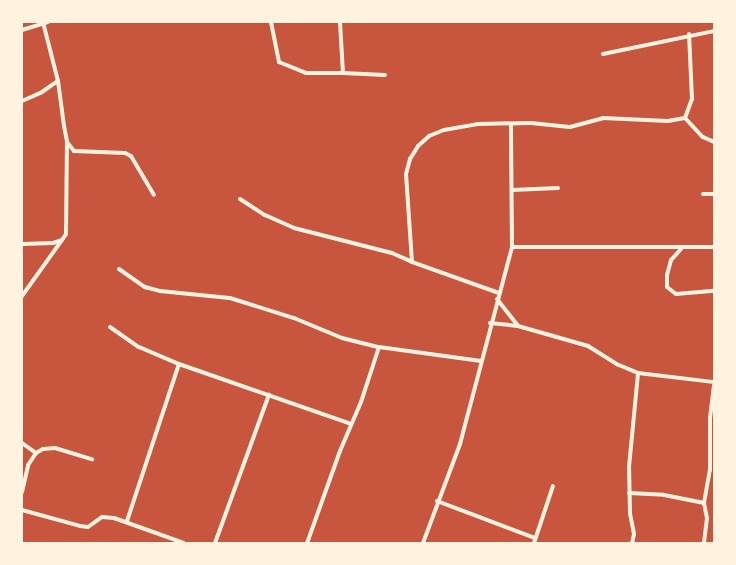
<!DOCTYPE html>
<style>
body{margin:0}
#map{position:relative;width:736px;height:565px;overflow:hidden;background:#c8553d;font-family:"DM Sans",sans-serif}
div>[style]{position:absolute}
.minor>*{height:4px;margin:-2px;padding:0 2px;transform-origin:2px;border-radius:2px;background:#fff3e0}
span{translate:-50% -50%;white-space:nowrap;text-align:center;line-height:1.15;-webkit-text-stroke:3.5px #fff3e0;paint-order:stroke}
.frame{position:absolute;inset:0;border:23px solid #fff3e0;pointer-events:none}
</style>
<div id="map">
<div class="minor">
<i style="left:271px;top:22px;width:41px;rotate:78.7deg"></i>
<i style="left:279px;top:62px;width:29px;rotate:22deg"></i>
<i style="left:306px;top:73px;width:37px"></i>
<i style="left:343px;top:73px;width:51px;rotate:-93.4deg"></i>
<i style="left:22px;top:30px;width:27px;rotate:-17deg"></i>
<i style="left:603px;top:54px;width:113px;rotate:-11.7deg"></i>
<i style="left:343px;top:73px;width:42px;rotate:2.7deg"></i>
<i style="left:58px;top:81px;width:45px;rotate:82.4deg"></i>
<i style="left:64px;top:126px;width:16px;rotate:79deg"></i>
<i style="left:67px;top:142px;width:11px;rotate:52deg"></i>
<i style="left:74px;top:151px;width:51px;rotate:2.2deg"></i>
<i style="left:125px;top:153px;width:7px;rotate:27deg"></i>
<i style="left:131px;top:156px;width:45px;rotate:59.5deg"></i>
<i style="left:22px;top:101px;width:22px;rotate:-24deg"></i>
<i style="left:42px;top:92px;width:19px;rotate:-35deg"></i>
<i style="left:58px;top:81px;width:61px;rotate:-104.3deg"></i>
<i style="left:685px;top:118px;width:26px;rotate:47deg"></i>
<i style="left:703px;top:137px;width:12px;rotate:24deg"></i>
<i style="left:512px;top:190px;width:46px;rotate:-2.5deg"></i>
<i style="left:703px;top:194px;width:11px"></i>
<i style="left:240px;top:199px;width:30px;rotate:33deg"></i>
<i style="left:265px;top:215px;width:32px;rotate:24deg"></i>
<i style="left:294px;top:228px;width:101px;rotate:14.3deg"></i>
<i style="left:392px;top:253px;width:22px;rotate:24deg"></i>
<i style="left:22px;top:244px;width:31px;rotate:-2deg"></i>
<i style="left:53px;top:243px;width:9px;rotate:-18deg"></i>
<i style="left:62px;top:240px;width:7px;rotate:-56deg"></i>
<i style="left:66px;top:234px;width:92px;rotate:-89.4deg"></i>
<i style="left:512px;top:247px;width:202px"></i>
<i style="left:681px;top:249px;width:15px;rotate:132deg"></i>
<i style="left:671px;top:260px;width:16px;rotate:105deg"></i>
<i style="left:667px;top:275px;width:12px;rotate:90deg"></i>
<i style="left:667px;top:287px;width:11px;rotate:38deg"></i>
<i style="left:676px;top:294px;width:38px;rotate:-5deg"></i>
<i style="left:119px;top:269px;width:32px;rotate:35deg"></i>
<i style="left:145px;top:287px;width:16px;rotate:15deg"></i>
<i style="left:160px;top:291px;width:70px;rotate:5.7deg"></i>
<i style="left:230px;top:298px;width:67px;rotate:17.4deg"></i>
<i style="left:294px;top:318px;width:52px;rotate:22.6deg"></i>
<i style="left:342px;top:338px;width:38px;rotate:14deg"></i>
<i style="left:379px;top:347px;width:58px;rotate:108.1deg"></i>
<i style="left:361px;top:402px;width:53px;rotate:113.2deg"></i>
<i style="left:340px;top:451px;width:98px;rotate:109.7deg"></i>
<i style="left:499px;top:293px;width:92px;rotate:-160.4deg"></i>
<i style="left:412px;top:262px;width:88px;rotate:-93.9deg"></i>
<i style="left:406px;top:174px;width:16px;rotate:-75deg"></i>
<i style="left:410px;top:159px;width:15px;rotate:-58deg"></i>
<i style="left:418px;top:146px;width:15px;rotate:-42deg"></i>
<i style="left:429px;top:136px;width:16px;rotate:-22deg"></i>
<i style="left:444px;top:130px;width:34px;rotate:-10deg"></i>
<i style="left:477px;top:124px;width:54px;rotate:-1.1deg"></i>
<i style="left:531px;top:123px;width:39px;rotate:6deg"></i>
<i style="left:570px;top:127px;width:34px;rotate:-15deg"></i>
<i style="left:603px;top:118px;width:65px;rotate:2.6deg"></i>
<i style="left:668px;top:121px;width:17px;rotate:-10deg"></i>
<i style="left:685px;top:118px;width:20px;rotate:-70deg"></i>
<i style="left:692px;top:99px;width:65px;rotate:-92.6deg"></i>
<i style="left:22px;top:296px;width:69px;rotate:-54.5deg"></i>
<i style="left:497px;top:299px;width:34px;rotate:52deg"></i>
<i style="left:490px;top:323px;width:28px;rotate:6deg"></i>
<i style="left:518px;top:326px;width:73px;rotate:15.9deg"></i>
<i style="left:588px;top:346px;width:36px;rotate:32deg"></i>
<i style="left:619px;top:365px;width:21px;rotate:23deg"></i>
<i style="left:638px;top:373px;width:77px;rotate:6.8deg"></i>
<i style="left:110px;top:327px;width:35px;rotate:35deg"></i>
<i style="left:139px;top:347px;width:43px;rotate:23deg"></i>
<i style="left:179px;top:364px;width:182px;rotate:19.2deg"></i>
<i style="left:379px;top:347px;width:103px;rotate:7.8deg"></i>
<i style="left:22px;top:443px;width:17px;rotate:36deg"></i>
<i style="left:22px;top:492px;width:28px;rotate:-77deg"></i>
<i style="left:28px;top:465px;width:14px;rotate:-56deg"></i>
<i style="left:36px;top:453px;width:8px;rotate:-30deg"></i>
<i style="left:43px;top:449px;width:12px;rotate:-5deg"></i>
<i style="left:55px;top:448px;width:39px;rotate:17deg"></i>
<i style="left:629px;top:493px;width:35px;rotate:3deg"></i>
<i style="left:664px;top:495px;width:41px;rotate:11.3deg"></i>
<i style="left:704px;top:503px;width:15px;rotate:79deg"></i>
<i style="left:707px;top:518px;width:25px;rotate:97deg"></i>
<i style="left:437px;top:501px;width:105px;rotate:20.7deg"></i>
<i style="left:704px;top:503px;width:34px;rotate:-80deg"></i>
<i style="left:710px;top:470px;width:52px;rotate:-90deg"></i>
<i style="left:710px;top:418px;width:33px;rotate:-83deg"></i>
<i style="left:22px;top:510px;width:60px;rotate:15.4deg"></i>
<i style="left:80px;top:526px;width:8px;rotate:7deg"></i>
<i style="left:88px;top:527px;width:17px;rotate:-36deg"></i>
<i style="left:102px;top:517px;width:12px;rotate:5deg"></i>
<i style="left:114px;top:518px;width:74px;rotate:19.7deg"></i>
<i style="left:127px;top:521px;width:165px;rotate:-71.7deg"></i>
<i style="left:215px;top:543px;width:158px;rotate:-70deg"></i>
<i style="left:423px;top:543px;width:106px;rotate:-69.5deg"></i>
<i style="left:460px;top:444px;width:204px;rotate:-75.2deg"></i>
<i style="left:512px;top:247px;width:123px;rotate:-90.5deg"></i>
<i style="left:534px;top:543px;width:60px;rotate:-71.6deg"></i>
<i style="left:632px;top:543px;width:9px;rotate:-77deg"></i>
<i style="left:634px;top:534px;width:21px;rotate:-101deg"></i>
<i style="left:630px;top:513px;width:46px;rotate:-91.2deg"></i>
<i style="left:629px;top:467px;width:94px;rotate:-84.5deg"></i>
</div>
<div class="frame"></div>
</div>
